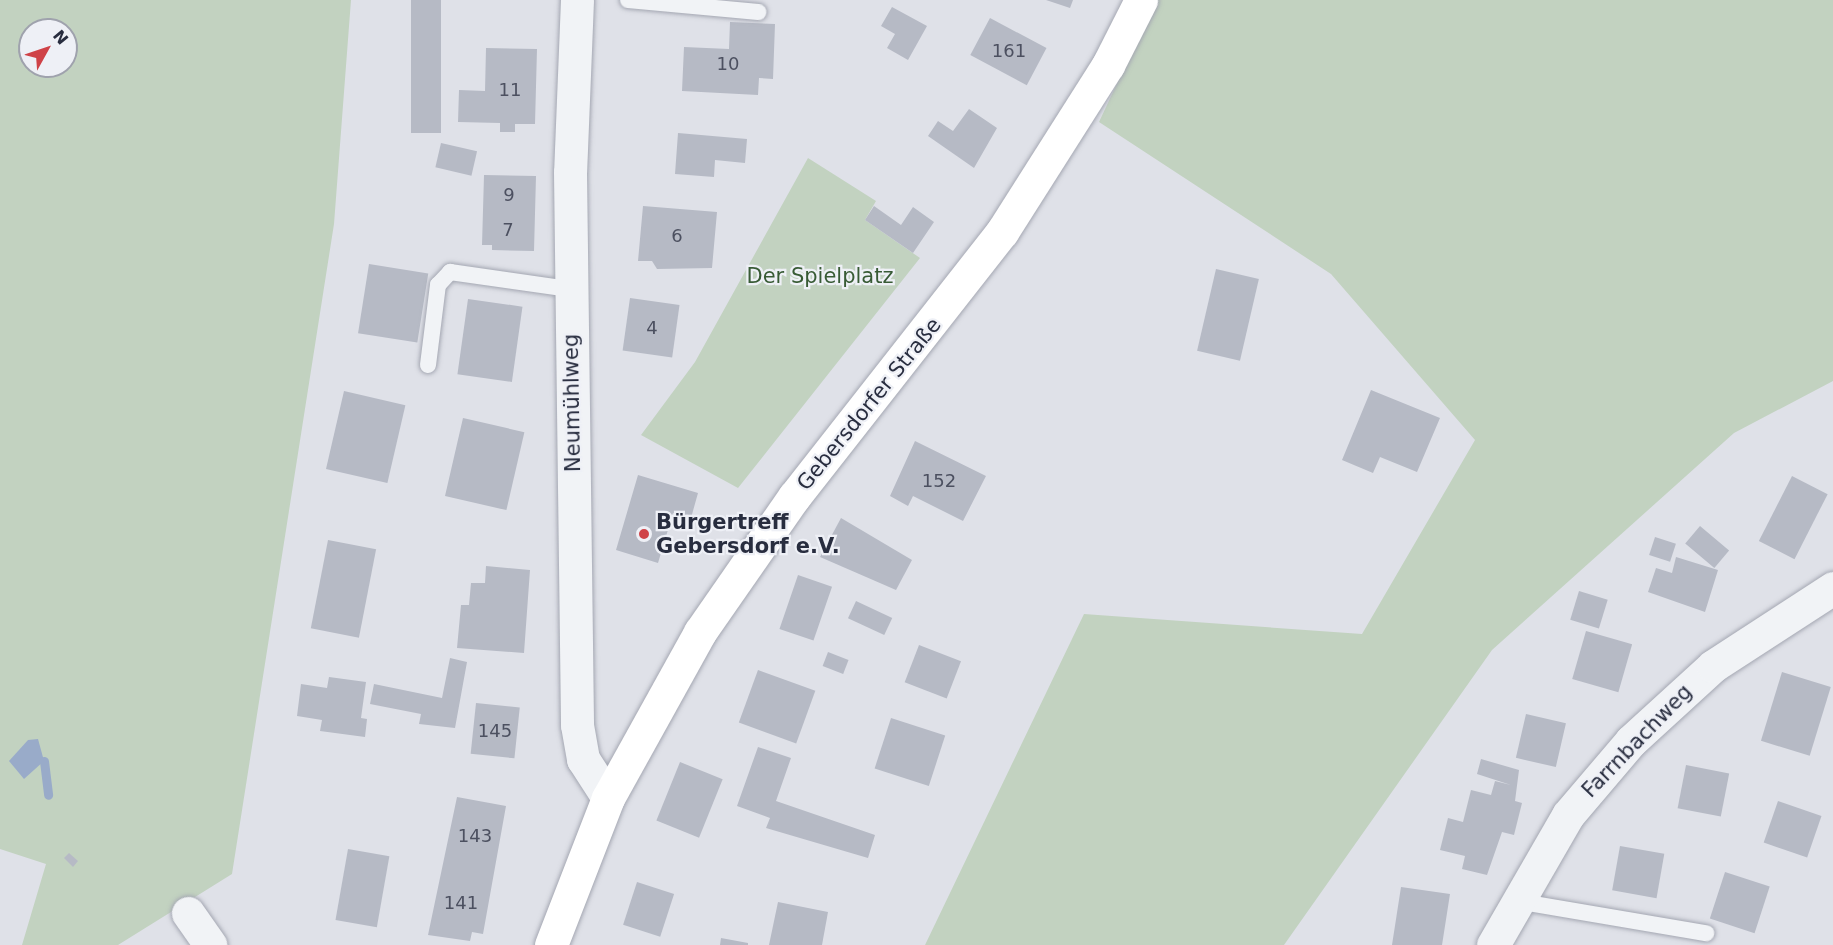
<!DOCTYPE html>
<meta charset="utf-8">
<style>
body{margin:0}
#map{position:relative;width:1833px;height:945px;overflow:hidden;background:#dfe1e8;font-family:"DejaVu Sans",sans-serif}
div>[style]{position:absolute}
.green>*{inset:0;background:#c2d2c0}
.water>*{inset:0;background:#99abc9}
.stream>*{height:9px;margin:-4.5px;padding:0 4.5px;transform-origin:4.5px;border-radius:4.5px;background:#99abc9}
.building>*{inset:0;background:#b6bac5;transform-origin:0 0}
.roads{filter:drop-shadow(0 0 2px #a4a7b2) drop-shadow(0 0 2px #a4a7b2)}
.service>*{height:16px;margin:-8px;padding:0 8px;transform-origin:8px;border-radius:8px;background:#f1f3f6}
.minor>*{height:33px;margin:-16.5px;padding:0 16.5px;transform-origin:16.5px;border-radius:16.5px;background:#f1f3f6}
.secondary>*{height:33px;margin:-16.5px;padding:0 16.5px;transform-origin:16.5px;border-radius:16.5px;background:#fff}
.dots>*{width:16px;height:16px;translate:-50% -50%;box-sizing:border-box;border:3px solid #eef0f6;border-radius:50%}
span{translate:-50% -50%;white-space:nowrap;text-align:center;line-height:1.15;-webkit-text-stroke:4.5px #eef0f6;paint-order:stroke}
.number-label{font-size:18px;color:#4c5060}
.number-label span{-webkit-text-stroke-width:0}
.park-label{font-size:21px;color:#385b35}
.street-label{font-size:21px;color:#282d3f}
.poi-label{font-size:21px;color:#282d3f;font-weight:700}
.left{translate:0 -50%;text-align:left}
.north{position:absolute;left:18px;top:18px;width:60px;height:60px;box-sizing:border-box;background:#eef0f6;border:2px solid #9fa2ad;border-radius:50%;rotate:50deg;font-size:16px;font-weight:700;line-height:24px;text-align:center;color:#282d3f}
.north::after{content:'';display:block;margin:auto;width:21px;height:27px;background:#cf4247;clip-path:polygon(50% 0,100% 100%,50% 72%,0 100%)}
</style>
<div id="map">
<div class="green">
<i style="clip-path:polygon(evenodd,0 0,351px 0,334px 224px,232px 874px,118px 945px,22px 945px,46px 864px,0 849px,0 0,30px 30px,66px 30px,66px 66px,30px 66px,30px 30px)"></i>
<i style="clip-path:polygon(1156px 0,1833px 0,1833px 381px,1734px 433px,1492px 650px,1284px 945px,925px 945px,1084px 614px,1362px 634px,1475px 440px,1331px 274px,1099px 122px)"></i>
<i style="clip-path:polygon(808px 158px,876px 201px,865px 220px,920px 258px,738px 488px,641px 435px,695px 362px)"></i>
</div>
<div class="water">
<i style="clip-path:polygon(38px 739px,44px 761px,24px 779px,9px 761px,28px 740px)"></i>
</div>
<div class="stream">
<i style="left:44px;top:761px;width:34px;rotate:83deg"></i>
</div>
<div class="building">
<i style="left:411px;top:0;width:30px;height:133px"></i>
<i style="clip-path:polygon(1046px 0,1073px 0,1070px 8px)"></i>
<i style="clip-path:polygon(892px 7px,927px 26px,908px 60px,887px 48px,895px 34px,881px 26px)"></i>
<i style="left:990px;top:18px;width:64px;height:42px;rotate:28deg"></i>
<i style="clip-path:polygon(730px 22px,775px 24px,773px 79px,759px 78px,758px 95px,682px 91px,684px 47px,729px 49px)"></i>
<i style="clip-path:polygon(486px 48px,537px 49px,535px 124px,515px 124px,515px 132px,500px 132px,500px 123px,458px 122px,459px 90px,485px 91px)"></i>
<i style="clip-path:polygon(969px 109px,997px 128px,974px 168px,928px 136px,938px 121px,953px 131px)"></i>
<i style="clip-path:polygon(678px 133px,747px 139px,745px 163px,715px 160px,714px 177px,675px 174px)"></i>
<i style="left:441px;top:143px;width:37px;height:25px;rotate:13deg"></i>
<i style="clip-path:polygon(484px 175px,536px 176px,534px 251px,492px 250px,492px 245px,482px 245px)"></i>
<i style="clip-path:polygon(643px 206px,717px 212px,712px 268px,657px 269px,652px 261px,638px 261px)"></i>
<i style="clip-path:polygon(874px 206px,901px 225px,913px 207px,934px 222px,913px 253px,865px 220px)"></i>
<i style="left:369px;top:264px;width:60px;height:70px;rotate:9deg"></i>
<i style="left:1216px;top:269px;width:44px;height:84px;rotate:13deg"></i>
<i style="left:630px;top:298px;width:50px;height:53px;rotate:8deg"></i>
<i style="left:468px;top:299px;width:55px;height:76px;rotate:8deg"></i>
<i style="clip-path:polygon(1371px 390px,1440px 418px,1417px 472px,1380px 457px,1373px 473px,1342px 460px)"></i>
<i style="left:344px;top:391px;width:63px;height:80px;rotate:13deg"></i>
<i style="left:463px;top:418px;width:63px;height:80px;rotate:13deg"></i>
<i style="clip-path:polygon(915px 441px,986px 476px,963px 521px,913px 496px,908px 506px,890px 496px)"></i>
<i style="clip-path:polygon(638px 475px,698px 493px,691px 518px,673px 513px,658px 563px,616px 550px)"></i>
<i style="left:1792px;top:476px;width:40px;height:73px;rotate:27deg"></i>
<i style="clip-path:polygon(841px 518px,912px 560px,896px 590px,820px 557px)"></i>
<i style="left:1700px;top:526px;width:38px;height:23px;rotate:40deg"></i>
<i style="left:1655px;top:537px;width:22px;height:19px;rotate:18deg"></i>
<i style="left:328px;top:540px;width:49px;height:90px;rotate:11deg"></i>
<i style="clip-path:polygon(1676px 557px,1718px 570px,1705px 612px,1648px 592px,1656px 568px,1672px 573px)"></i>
<i style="clip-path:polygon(486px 566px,530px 570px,524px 653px,457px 648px,461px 605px,469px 605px,471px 583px,485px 583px)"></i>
<i style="left:798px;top:575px;width:36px;height:57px;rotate:19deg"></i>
<i style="left:1579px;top:591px;width:30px;height:30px;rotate:17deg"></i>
<i style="left:856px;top:601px;width:40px;height:19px;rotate:25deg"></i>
<i style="left:1586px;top:631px;width:48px;height:50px;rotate:16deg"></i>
<i style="left:919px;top:645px;width:45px;height:40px;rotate:21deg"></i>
<i style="left:828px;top:652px;width:22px;height:15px;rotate:21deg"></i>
<i style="clip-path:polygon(450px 658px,467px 662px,455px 728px,419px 724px,421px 714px,370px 704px,374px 684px,442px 698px)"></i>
<i style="left:758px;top:670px;width:61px;height:56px;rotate:20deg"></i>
<i style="left:1782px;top:672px;width:51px;height:72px;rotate:17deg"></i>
<i style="clip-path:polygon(329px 677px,366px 682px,361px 718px,367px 719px,365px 737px,320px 731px,322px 720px,297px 716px,301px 684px,327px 688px)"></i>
<i style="left:476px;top:703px;width:44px;height:51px;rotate:6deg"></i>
<i style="left:1526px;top:714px;width:41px;height:45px;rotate:13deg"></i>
<i style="left:891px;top:718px;width:57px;height:53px;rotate:18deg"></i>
<i style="clip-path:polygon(758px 747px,791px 758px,776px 801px,875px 835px,868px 858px,766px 828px,770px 818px,737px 806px)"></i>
<i style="clip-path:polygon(1481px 759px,1519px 770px,1515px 801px,1522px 803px,1514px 835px,1502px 832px,1487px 875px,1462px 869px,1465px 856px,1440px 850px,1448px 818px,1463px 822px,1471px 790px,1491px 795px,1495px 781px,1511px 785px,1477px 774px)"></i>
<i style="left:680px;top:762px;width:46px;height:63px;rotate:22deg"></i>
<i style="left:1686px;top:765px;width:44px;height:44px;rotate:11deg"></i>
<i style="clip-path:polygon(457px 797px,506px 806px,483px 934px,472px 932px,470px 941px,428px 935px)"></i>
<i style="left:1778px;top:801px;width:46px;height:44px;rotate:19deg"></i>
<i style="left:1620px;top:846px;width:45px;height:45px;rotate:10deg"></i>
<i style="left:348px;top:849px;width:42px;height:72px;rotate:10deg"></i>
<i style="clip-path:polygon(69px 853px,78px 861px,73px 867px,64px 858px)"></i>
<i style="left:1725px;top:872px;width:47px;height:49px;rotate:18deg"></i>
<i style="left:637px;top:882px;width:39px;height:45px;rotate:18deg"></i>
<i style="clip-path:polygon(1401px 887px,1450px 894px,1442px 945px,1392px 945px)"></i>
<i style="clip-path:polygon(778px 902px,828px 912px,822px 945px,769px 945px)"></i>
<i style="clip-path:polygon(721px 938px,748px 943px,748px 945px,720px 945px)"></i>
</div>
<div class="roads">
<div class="service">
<i style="left:628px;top:0;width:131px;rotate:5.3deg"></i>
<i style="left:428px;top:365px;width:81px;rotate:-82.9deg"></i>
<i style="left:438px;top:285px;width:18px;rotate:-47deg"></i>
<i style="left:450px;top:272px;width:121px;rotate:8.1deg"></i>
<i style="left:1516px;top:901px;width:193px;rotate:9.6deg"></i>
</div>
<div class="minor">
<i style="left:577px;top:0;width:172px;rotate:92.3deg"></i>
<i style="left:570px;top:172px;width:553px;rotate:89.27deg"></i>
<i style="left:577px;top:725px;width:35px;rotate:80deg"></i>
<i style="left:583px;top:759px;width:46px;rotate:57.3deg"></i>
<i style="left:188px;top:913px;width:39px;rotate:55deg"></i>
<i style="left:1493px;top:945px;width:150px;rotate:-60deg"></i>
<i style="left:1568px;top:815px;width:97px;rotate:-49.6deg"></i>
<i style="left:1631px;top:741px;width:111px;rotate:-42.4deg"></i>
<i style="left:1713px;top:666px;width:143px;rotate:-33deg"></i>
</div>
<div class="secondary">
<i style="left:551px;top:945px;width:158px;rotate:-68.8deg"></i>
<i style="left:608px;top:798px;width:190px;rotate:-61deg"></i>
<i style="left:700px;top:632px;width:165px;rotate:-55.2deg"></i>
<i style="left:794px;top:497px;width:337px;rotate:-51.9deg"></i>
<i style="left:1002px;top:232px;width:198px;rotate:-57.6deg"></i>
<i style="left:1108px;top:65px;width:73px;rotate:-63.1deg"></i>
</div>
</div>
<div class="dots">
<i style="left:644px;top:534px;background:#cf4247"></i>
</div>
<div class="number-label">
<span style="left:1009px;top:51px">161</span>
<span style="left:728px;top:64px">10</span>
<span style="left:510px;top:90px">11</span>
<span style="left:509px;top:195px">9</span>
<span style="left:508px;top:230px">7</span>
<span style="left:677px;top:236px">6</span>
<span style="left:652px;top:328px">4</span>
<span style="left:939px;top:481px">152</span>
<span style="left:495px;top:731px">145</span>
<span style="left:475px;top:836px">143</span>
<span style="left:461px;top:903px">141</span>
</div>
<div class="park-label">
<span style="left:820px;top:276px">Der Spielplatz</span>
</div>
<div class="street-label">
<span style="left:572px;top:403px;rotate:-91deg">Neumühlweg</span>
<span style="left:869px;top:404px;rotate:-51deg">Gebersdorfer Straße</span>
<span style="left:1637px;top:741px;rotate:-46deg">Farrnbachweg</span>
</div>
<div class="poi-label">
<span class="left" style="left:656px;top:534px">Bürgertreff<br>Gebersdorf e.V.</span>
</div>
<div class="north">N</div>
</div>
